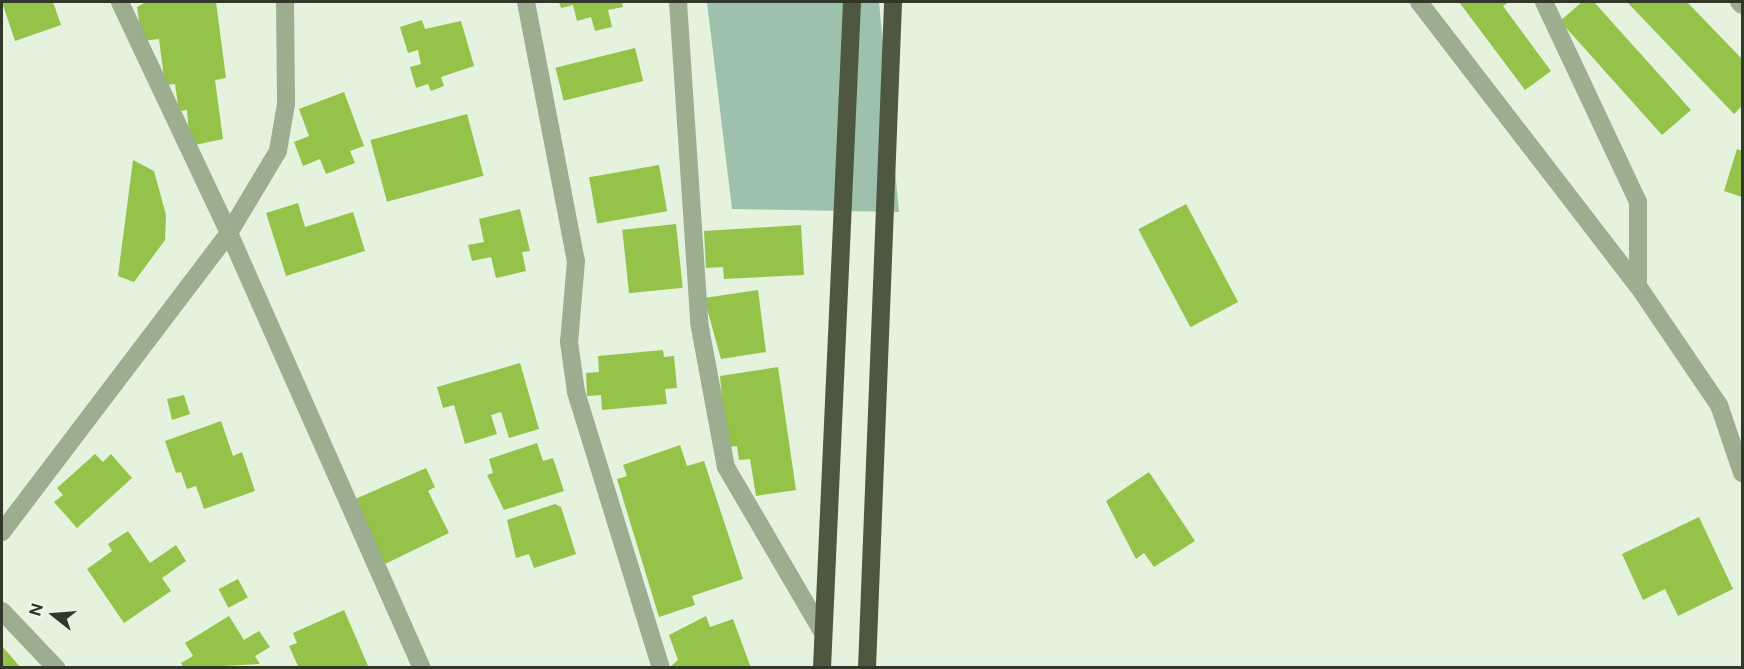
<!DOCTYPE html>
<style>
body{margin:0}
#map{position:relative;width:1744px;height:669px;overflow:hidden;background:#e4f2de;font-family:"Public Sans",sans-serif}
div>[style]{position:absolute}
.green>*{inset:0;background:#9ec1ae}
.building>*{inset:0;background:#95c34a;transform-origin:0 0}
.street>*{height:18px;margin:-9px;padding:0 9px;transform-origin:9px;border-radius:9px;background:#9cad90}
.highway>*{height:18px;margin:-9px;padding:0 9px;transform-origin:9px;border-radius:9px;background:#4e5840}
span{translate:-50% -50%;white-space:nowrap;text-align:center;line-height:1.15;-webkit-text-stroke:4.5px #effaea;paint-order:stroke}
.frame{position:absolute;inset:0;border:3px solid #313829;pointer-events:none}
.north{position:absolute;left:24px;top:585px;width:60px;height:60px;-webkit-text-stroke:4px #effaea;paint-order:stroke;rotate:287deg;font-size:16px;font-weight:700;line-height:24px;text-align:center;color:#313829}
.north::after{content:'';display:block;margin:auto;width:21px;height:27px;background:#313829;clip-path:polygon(50% 0,100% 100%,50% 72%,0 100%)}
</style>
<div id="map">
<div class="green">
<i style="clip-path:polygon(707px 2px,879px 2px,899px 212px,732px 209px)"></i>
</div>
<div class="building">
<i style="clip-path:polygon(2px 2px,53px 2px,61px 25px,15px 41px)"></i>
<i style="clip-path:polygon(146px 2px,216px 2px,226px 78px,215px 80px,223px 139px,190px 146px,187px 110px,179px 111px,175px 84px,165px 85px,159px 39px,142px 41px,137px 7px)"></i>
<i style="clip-path:polygon(559px 2px,622px 2px,623px 7px,608px 10px,612px 27px,595px 31px,591px 17px,577px 21px,573px 5px,561px 8px)"></i>
<i style="clip-path:polygon(1459px 2px,1509px 2px,1503px 6px,1551px 71px,1525px 90px)"></i>
<i style="clip-path:polygon(1582px 2px,1594px 2px,1691px 110px,1662px 135px,1560px 21px)"></i>
<i style="clip-path:polygon(1627px 2px,1687px 2px,1742px 59px,1742px 106px,1734px 114px)"></i>
<i style="clip-path:polygon(422px 20px,425px 29px,461px 21px,474px 66px,441px 77px,444px 86px,431px 91px,428px 84px,416px 88px,410px 67px,421px 64px,418px 50px,408px 53px,400px 27px)"></i>
<i style="left:635px;top:48px;width:34px;height:82px;rotate:76deg"></i>
<i style="clip-path:polygon(344px 92px,364px 146px,350px 151px,355px 163px,326px 174px,320px 159px,303px 166px,294px 142px,309px 136px,299px 109px)"></i>
<i style="left:467px;top:114px;width:64px;height:100px;rotate:75deg"></i>
<i style="clip-path:polygon(1737px 149px,1742px 151px,1742px 197px,1724px 191px)"></i>
<i style="clip-path:polygon(133px 160px,154px 171px,166px 215px,165px 240px,134px 282px,118px 276px)"></i>
<i style="left:659px;top:165px;width:47px;height:71px;rotate:80deg"></i>
<i style="clip-path:polygon(298px 203px,305px 227px,353px 212px,365px 251px,286px 276px,266px 213px)"></i>
<i style="left:1186px;top:204px;width:111px;height:54px;rotate:62deg"></i>
<i style="clip-path:polygon(520px 209px,530px 251px,522px 252px,526px 271px,496px 278px,491px 257px,472px 261px,468px 245px,484px 242px,479px 219px)"></i>
<i style="left:676px;top:224px;width:64px;height:54px;rotate:84deg"></i>
<i style="clip-path:polygon(801px 225px,804px 275px,724px 279px,723px 267px,706px 268px,704px 231px)"></i>
<i style="clip-path:polygon(758px 290px,766px 352px,721px 359px,704px 298px)"></i>
<i style="clip-path:polygon(663px 350px,664px 357px,674px 356px,677px 388px,665px 389px,667px 404px,602px 410px,601px 395px,587px 396px,586px 373px,599px 372px,598px 356px)"></i>
<i style="clip-path:polygon(520px 363px,539px 429px,509px 438px,501px 412px,491px 415px,497px 434px,465px 444px,454px 405px,443px 408px,437px 387px)"></i>
<i style="clip-path:polygon(778px 367px,796px 490px,756px 496px,750px 459px,739px 460px,737px 446px,726px 447px,720px 376px)"></i>
<i style="clip-path:polygon(184px 395px,190px 414px,172px 420px,167px 399px)"></i>
<i style="clip-path:polygon(221px 421px,233px 456px,242px 452px,255px 491px,204px 509px,196px 486px,187px 489px,181px 472px,176px 473px,165px 441px)"></i>
<i style="clip-path:polygon(537px 443px,543px 461px,553px 458px,564px 491px,504px 510px,487px 475px,493px 473px,489px 459px)"></i>
<i style="clip-path:polygon(680px 445px,687px 466px,704px 461px,743px 579px,692px 596px,695px 605px,659px 617px,617px 479px,627px 476px,623px 465px)"></i>
<i style="clip-path:polygon(95px 454px,103px 462px,111px 454px,132px 478px,77px 528px,54px 502px,63px 495px,57px 488px)"></i>
<i style="clip-path:polygon(426px 468px,435px 487px,428px 491px,449px 533px,385px 564px,353px 500px)"></i>
<i style="clip-path:polygon(1149px 472px,1195px 541px,1154px 567px,1144px 553px,1136px 559px,1106px 501px)"></i>
<i style="clip-path:polygon(555px 504px,561px 507px,576px 554px,534px 568px,529px 554px,516px 558px,507px 520px)"></i>
<i style="clip-path:polygon(1699px 517px,1733px 589px,1678px 616px,1665px 589px,1643px 600px,1622px 554px)"></i>
<i style="clip-path:polygon(128px 531px,150px 563px,176px 545px,186px 561px,162px 578px,171px 591px,124px 623px,87px 569px,112px 551px,108px 544px)"></i>
<i style="left:238px;top:579px;width:21px;height:22px;rotate:62deg"></i>
<i style="clip-path:polygon(344px 610px,369px 668px,293px 668px,298px 666px,289px 646px,297px 643px,293px 633px)"></i>
<i style="clip-path:polygon(229px 616px,244px 640px,259px 631px,270px 647px,255px 656px,260px 664px,183px 668px,181px 663px,193px 656px,185px 643px)"></i>
<i style="clip-path:polygon(706px 616px,710px 627px,733px 619px,751px 668px,669px 668px,678px 660px,669px 635px)"></i>
<i style="clip-path:polygon(2px 646px,21px 668px,2px 668px)"></i>
</div>
<div class="street">
<i style="left:285px;top:2px;width:102px;rotate:89.4deg"></i>
<i style="left:286px;top:104px;width:48px;rotate:99.7deg"></i>
<i style="left:278px;top:151px;width:96px;rotate:120.9deg"></i>
<i style="left:229px;top:233px;width:476px;rotate:66.1deg"></i>
<i style="left:526px;top:2px;width:264px;rotate:79.1deg"></i>
<i style="left:576px;top:261px;width:81px;rotate:94.9deg"></i>
<i style="left:569px;top:342px;width:50px;rotate:82deg"></i>
<i style="left:576px;top:392px;width:289px;rotate:72.9deg"></i>
<i style="left:678px;top:2px;width:321px;rotate:86.2deg"></i>
<i style="left:699px;top:322px;width:147px;rotate:79.5deg"></i>
<i style="left:726px;top:467px;width:192px;rotate:59.7deg"></i>
<i style="left:1419px;top:2px;width:359px;rotate:52.4deg"></i>
<i style="left:1638px;top:286px;width:144px;rotate:55.8deg"></i>
<i style="left:1719px;top:405px;width:72px;rotate:71.3deg"></i>
<i style="left:1544px;top:2px;width:221px;rotate:64.8deg"></i>
<i style="left:1638px;top:202px;width:84px;rotate:90deg"></i>
<i style="left:1739px;top:2px;width:4px;rotate:45deg"></i>
<i style="left:2px;top:532px;width:375px;rotate:-52.8deg"></i>
<i style="left:229px;top:233px;width:255px;rotate:-115.3deg"></i>
<i style="left:2px;top:611px;width:79px;rotate:46.5deg"></i>
</div>
<div class="highway">
<i style="left:822px;top:668px;width:667px;rotate:-87.42deg"></i>
<i style="left:867px;top:668px;width:667px;rotate:-87.76deg"></i>
</div>
<div class="frame"></div>
<div class="north">N</div>
</div>
